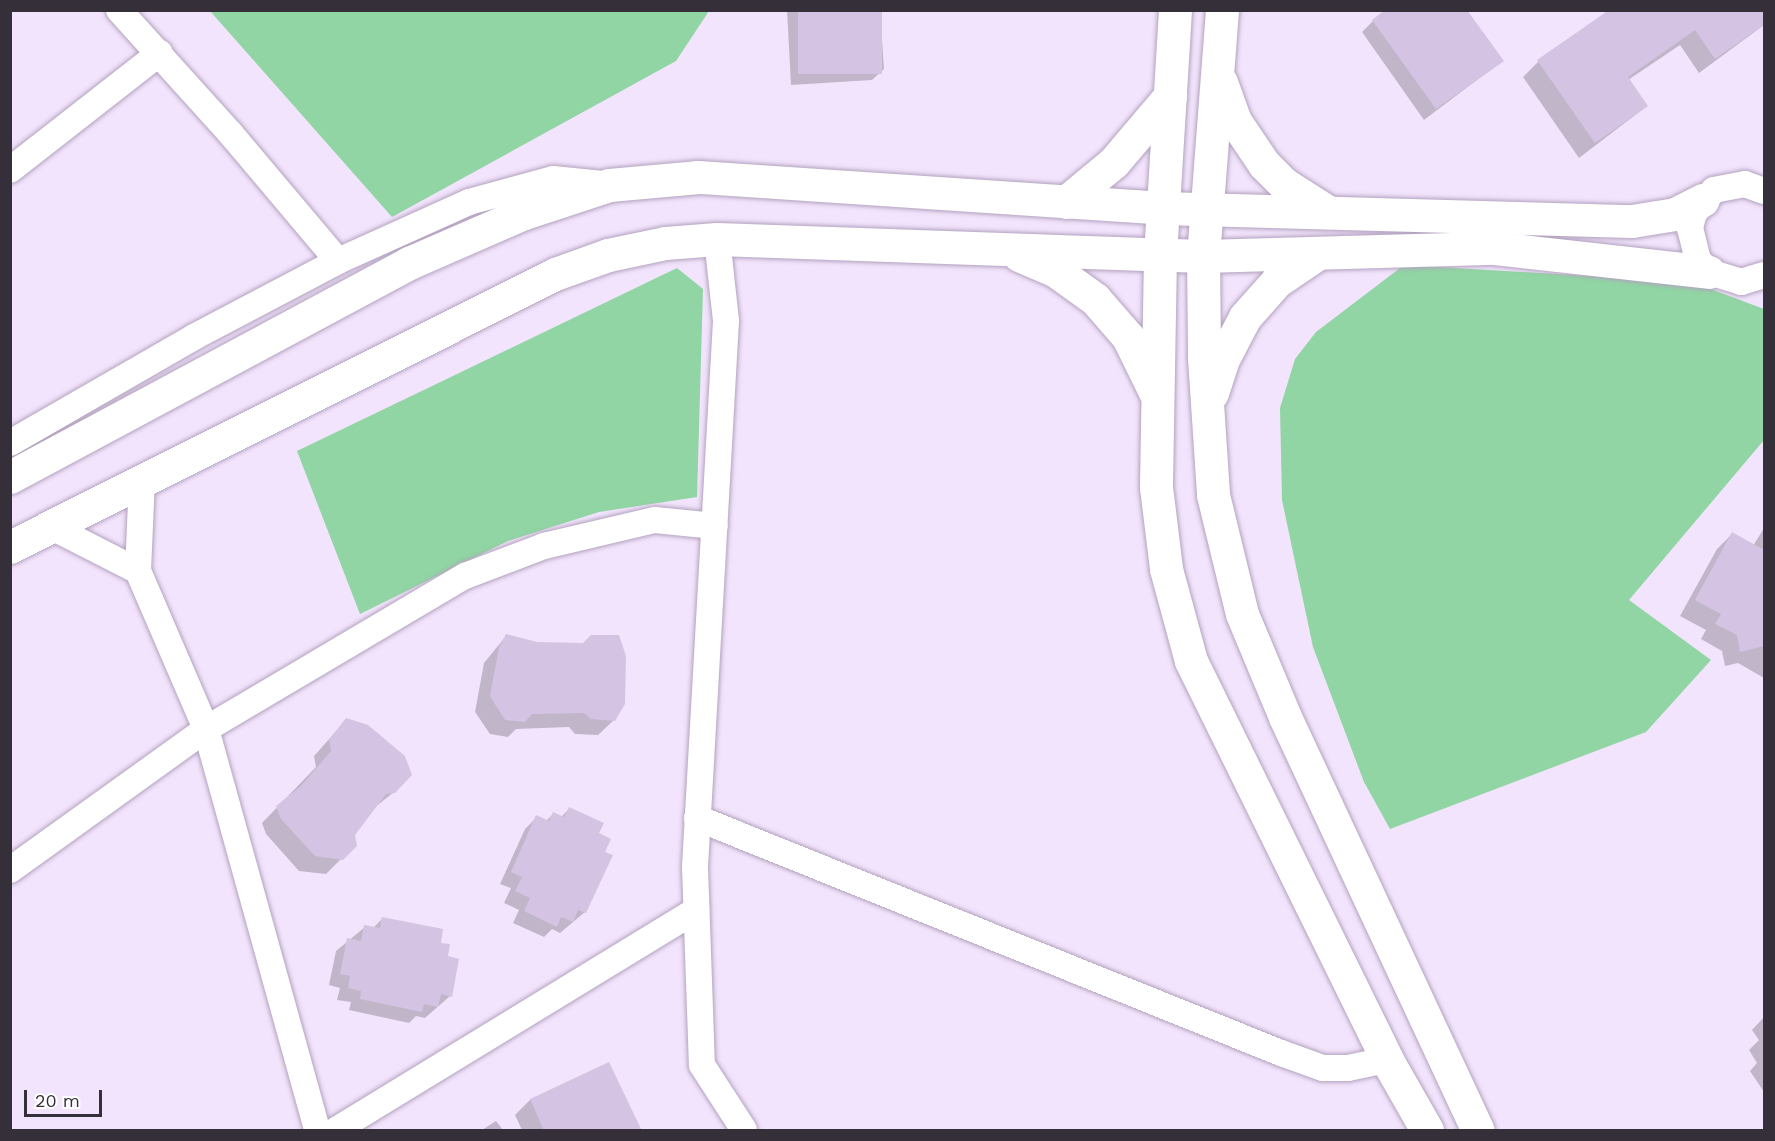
<!DOCTYPE html>
<style>
body{margin:0}
#map{position:relative;width:1775px;height:1141px;overflow:hidden;background:#f2e4fc;font-family:"Work Sans",sans-serif}
div>[style]{position:absolute}
.green>*{inset:0;background:#90d5a3}
.shadow>*{inset:0;background:#0003}
.building>*{inset:0;background:#d4c3e2;transform-origin:0 0}
.roads{filter:drop-shadow(0 0 2px #b3a2bf) drop-shadow(0 0 2px #b3a2bf)}
.minor>*{height:26px;margin:-13px;padding:0 13px;transform-origin:13px;border-radius:13px;background:#fff}
.tertiary>*{height:33px;margin:-16.5px;padding:0 16.5px;transform-origin:16.5px;border-radius:16.5px;background:#fff}
span{translate:-50% -50%;white-space:nowrap;text-align:center;line-height:1.15;-webkit-text-stroke:4.5px #fff;paint-order:stroke}
.frame{position:absolute;inset:0;border:12px solid #352f3a;pointer-events:none}
.scale{position:absolute;left:24px;top:1090px;width:78px;height:27px;box-sizing:border-box;border:3px solid #352f3a;border-top:0;padding-left:8px;font-size:18px;line-height:21px;white-space:nowrap;color:#352f3a;-webkit-text-stroke:4px #fff;paint-order:stroke}
</style>
<div id="map">
<div class="green">
<i style="clip-path:polygon(210px 11px,709px 11px,676px 61px,392px 217px)"></i>
<i style="clip-path:polygon(1404px 265px,1692px 282px,1764px 309px,1764px 440px,1629px 600px,1711px 660px,1646px 732px,1390px 829px,1364px 782px,1313px 647px,1282px 500px,1280px 408px,1295px 359px,1316px 332px)"></i>
<i style="clip-path:polygon(677px 268px,703px 289px,697px 497px,599px 512px,508px 541px,360px 614px,297px 451px)"></i>
</div>
<div class="shadow">
<i style="clip-path:polygon(787px 10px,880px 10px,884px 69px,872px 80px,791px 85px)"></i>
<i style="clip-path:polygon(1612px 10px,1761px 10px,1764px 25px,1699px 73px,1680px 45px,1628px 80px,1647px 106px,1579px 158px,1523px 77px,1538px 62px)"></i>
<i style="clip-path:polygon(1373px 21px,1502px 61px,1424px 120px,1362px 32px)"></i>
<i style="clip-path:polygon(1764px 528px,1764px 678px,1738px 663px,1725px 666px,1722px 651px,1701px 639px,1706px 630px,1680px 616px,1717px 549px,1732px 534px,1753px 546px)"></i>
<i style="clip-path:polygon(506px 636px,537px 643px,614px 720px,598px 735px,575px 734px,569px 727px,516px 729px,508px 737px,490px 734px,475px 712px,484px 663px)"></i>
<i style="clip-path:polygon(347px 719px,394px 792px,374px 808px,353px 835px,355px 845px,326px 874px,299px 871px,266px 834px,262px 823px,316px 767px,314px 756px)"></i>
<i style="clip-path:polygon(569px 809px,597px 833px,585px 912px,560px 933px,552px 929px,544px 937px,513px 923px,519px 910px,504px 903px,511px 888px,500px 884px,525px 829px,537px 817px,546px 821px,553px 814px,560px 818px)"></i>
<i style="clip-path:polygon(383px 918px,439px 944px,446px 958px,450px 996px,425px 1018px,416px 1016px,409px 1023px,349px 1010px,351px 1002px,337px 1000px,340px 988px,329px 985px,336px 951px,365px 927px,373px 928px)"></i>
<i style="clip-path:polygon(1763px 1018px,1764px 1017px,1764px 1092px,1750px 1071px,1757px 1063px,1749px 1050px,1759px 1040px,1752px 1030px)"></i>
<i style="clip-path:polygon(609px 1064px,640px 1130px,522px 1130px,515px 1115px,530px 1100px)"></i>
<i style="clip-path:polygon(496px 1121px,503px 1130px,482px 1130px)"></i>
</div>
<div class="building">
<i style="left:798px;top:10px;width:84px;height:64px"></i>
<i style="clip-path:polygon(1385px 10px,1467px 10px,1504px 61px,1436px 109px,1372px 20px)"></i>
<i style="clip-path:polygon(1609px 10px,1764px 10px,1764px 25px,1715px 59px,1695px 30px,1628px 77px,1648px 106px,1595px 143px,1537px 60px)"></i>
<i style="clip-path:polygon(1732px 532px,1764px 550px,1764px 646px,1740px 652px,1737px 635px,1715px 624px,1721px 614px,1695px 600px)"></i>
<i style="clip-path:polygon(506px 634px,537px 642px,583px 643px,591px 635px,619px 635px,626px 656px,625px 704px,615px 721px,591px 719px,584px 713px,532px 714px,525px 722px,505px 720px,490px 696px,499px 647px)"></i>
<i style="clip-path:polygon(346px 718px,368px 725px,405px 756px,412px 775px,395px 793px,386px 794px,355px 835px,357px 846px,343px 860px,315px 856px,281px 819px,276px 806px,301px 786px,331px 751px,329px 740px)"></i>
<i style="clip-path:polygon(569px 807px,604px 823px,599px 833px,611px 839px,605px 852px,613px 855px,586px 913px,578px 910px,573px 922px,561px 917px,557px 927px,524px 911px,530px 898px,515px 891px,522px 877px,511px 872px,536px 815px,549px 821px,553px 812px,564px 817px)"></i>
<i style="clip-path:polygon(382px 917px,443px 929px,441px 943px,450px 944px,448px 956px,459px 959px,452px 997px,441px 994px,438px 1007px,424px 1004px,422px 1012px,360px 999px,361px 991px,348px 988px,350px 976px,340px 974px,347px 938px,361px 941px,364px 925px,380px 928px)"></i>
<i style="clip-path:polygon(609px 1062px,642px 1131px,544px 1131px,530px 1099px)"></i>
</div>
<div class="roads">
<div class="minor">
<i style="left:119px;top:10px;width:167px;rotate:47.9deg"></i>
<i style="left:231px;top:134px;width:166px;rotate:49.9deg"></i>
<i style="left:10px;top:170px;width:190px;rotate:-38deg"></i>
<i style="left:1764px;top:191px;width:20px;rotate:-160deg"></i>
<i style="left:1745px;top:184px;width:32px;rotate:169deg"></i>
<i style="left:1714px;top:190px;width:30px;rotate:131deg"></i>
<i style="left:1694px;top:213px;width:16px;rotate:105deg"></i>
<i style="left:1690px;top:228px;width:33px;rotate:76deg"></i>
<i style="left:1698px;top:260px;width:16px;rotate:47deg"></i>
<i style="left:1709px;top:272px;width:34px;rotate:17deg"></i>
<i style="left:1741px;top:282px;width:24px;rotate:-17deg"></i>
<i style="left:717px;top:239px;width:82px;rotate:83.7deg"></i>
<i style="left:726px;top:321px;width:547px;rotate:93.25deg"></i>
<i style="left:695px;top:867px;width:198px;rotate:88deg"></i>
<i style="left:702px;top:1065px;width:77px;rotate:57.1deg"></i>
<i style="left:10px;top:443px;width:212px;rotate:-29.9deg"></i>
<i style="left:194px;top:337px;width:163px;rotate:-27.8deg"></i>
<i style="left:338px;top:261px;width:144px;rotate:-24.2deg"></i>
<i style="left:469px;top:202px;width:87px;rotate:-15.3deg"></i>
<i style="left:553px;top:179px;width:50px;rotate:5.7deg"></i>
<i style="left:142px;top:479px;width:92px;rotate:92.5deg"></i>
<i style="left:138px;top:571px;width:172px;rotate:66.7deg"></i>
<i style="left:206px;top:729px;width:416px;rotate:74.5deg"></i>
<i style="left:50px;top:526px;width:99px;rotate:27.1deg"></i>
<i style="left:697px;top:818px;width:630px;rotate:21.92deg"></i>
<i style="left:1281px;top:1053px;width:45px;rotate:19.7deg"></i>
<i style="left:1323px;top:1068px;width:25px"></i>
<i style="left:1348px;top:1068px;width:40px;rotate:-12deg"></i>
<i style="left:10px;top:870px;width:241px;rotate:-35.7deg"></i>
<i style="left:206px;top:729px;width:301px;rotate:-30.6deg"></i>
<i style="left:465px;top:576px;width:85px;rotate:-20.8deg"></i>
<i style="left:544px;top:546px;width:114px;rotate:-13.2deg"></i>
<i style="left:655px;top:520px;width:60px;rotate:5.7deg"></i>
<i style="left:336px;top:1130px;width:422px;rotate:-31.4deg"></i>
</div>
<div class="tertiary">
<i style="left:1175px;top:10px;width:245px;rotate:93.5deg"></i>
<i style="left:1160px;top:255px;width:232px;rotate:91deg"></i>
<i style="left:1156px;top:487px;width:83px;rotate:83deg"></i>
<i style="left:1166px;top:569px;width:95px;rotate:74.8deg"></i>
<i style="left:1191px;top:661px;width:445px;rotate:63.8deg"></i>
<i style="left:1387px;top:1060px;width:81px;rotate:60.3deg"></i>
<i style="left:1222px;top:10px;width:247px;rotate:94.4deg"></i>
<i style="left:1203px;top:256px;width:102px;rotate:89.4deg"></i>
<i style="left:1204px;top:358px;width:137px;rotate:86.2deg"></i>
<i style="left:1213px;top:495px;width:122px;rotate:76.3deg"></i>
<i style="left:1242px;top:614px;width:112px;rotate:67.3deg"></i>
<i style="left:1285px;top:717px;width:456px;rotate:65deg"></i>
<i style="left:1221px;top:82px;width:41px;rotate:70.3deg"></i>
<i style="left:1235px;top:121px;width:52px;rotate:56deg"></i>
<i style="left:1264px;top:164px;width:28px;rotate:45deg"></i>
<i style="left:1284px;top:184px;width:52px;rotate:32.5deg"></i>
<i style="left:1066px;top:202px;width:62px;rotate:-39.8deg"></i>
<i style="left:1114px;top:162px;width:87px;rotate:-49.7deg"></i>
<i style="left:1019px;top:255px;width:40px;rotate:23.4deg"></i>
<i style="left:1056px;top:271px;width:48px;rotate:35.7deg"></i>
<i style="left:1095px;top:299px;width:50px;rotate:49deg"></i>
<i style="left:1128px;top:337px;width:61px;rotate:63.9deg"></i>
<i style="left:1212px;top:393px;width:36px;rotate:-72deg"></i>
<i style="left:1223px;top:359px;width:47px;rotate:-62.4deg"></i>
<i style="left:1245px;top:317px;width:48px;rotate:-48.4deg"></i>
<i style="left:1277px;top:281px;width:48px;rotate:-34deg"></i>
<i style="left:10px;top:477px;width:453px;rotate:-28.2deg"></i>
<i style="left:409px;top:263px;width:125px;rotate:-23.5deg"></i>
<i style="left:524px;top:213px;width:89px;rotate:-18.2deg"></i>
<i style="left:609px;top:185px;width:90px;rotate:-5.1deg"></i>
<i style="left:699px;top:177px;width:464px;rotate:3.8deg"></i>
<i style="left:1162px;top:208px;width:470px;rotate:1.6deg"></i>
<i style="left:1632px;top:221px;width:44px;rotate:-9.2deg"></i>
<i style="left:1675px;top:214px;width:31px;rotate:-27deg"></i>
<i style="left:10px;top:547px;width:610px;rotate:-26.61deg"></i>
<i style="left:555px;top:274px;width:56px;rotate:-19.7deg"></i>
<i style="left:608px;top:255px;width:58px;rotate:-11.9deg"></i>
<i style="left:665px;top:243px;width:52px;rotate:-4.4deg"></i>
<i style="left:717px;top:239px;width:486px;rotate:2deg"></i>
<i style="left:1203px;top:256px;width:292px;rotate:-1.6deg"></i>
<i style="left:1495px;top:248px;width:215px;rotate:6.4deg"></i>
</div>
</div>
<div class="frame"></div>
<div class="scale">20 m</div>
</div>
